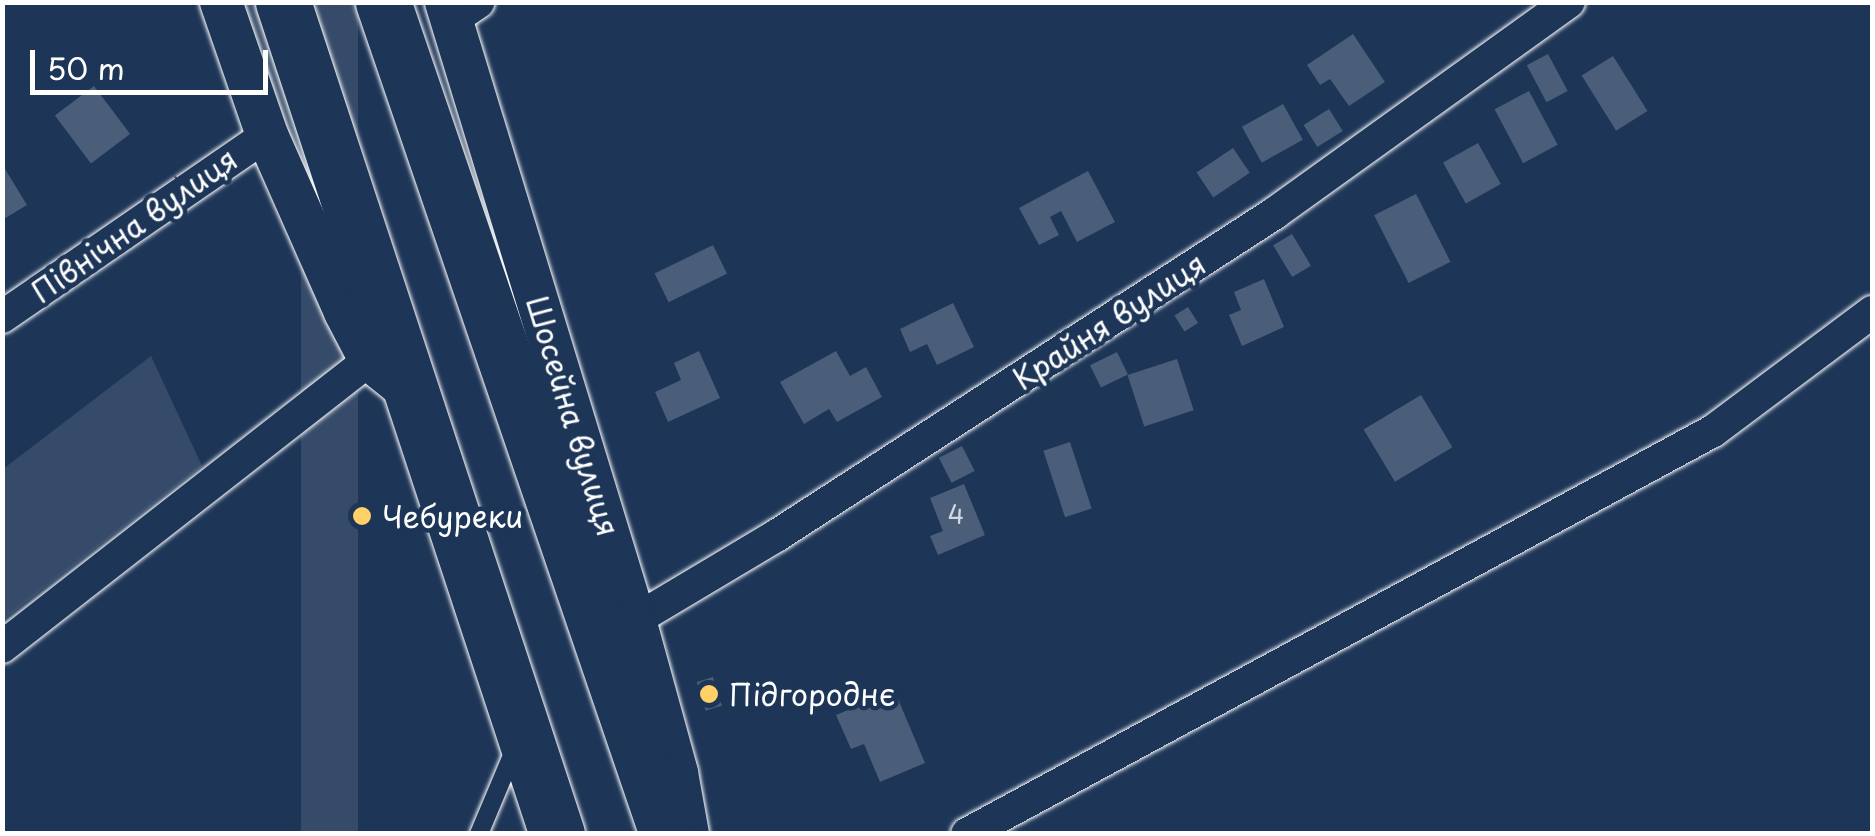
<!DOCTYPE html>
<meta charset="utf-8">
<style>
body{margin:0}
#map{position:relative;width:1875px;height:836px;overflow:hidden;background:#1d3557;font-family:"Playpen Sans",sans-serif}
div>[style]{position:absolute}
.green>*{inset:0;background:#364b69;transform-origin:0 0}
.building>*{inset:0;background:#4a5d79;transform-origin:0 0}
.roads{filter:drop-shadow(0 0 2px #fff) drop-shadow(0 0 2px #fff)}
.service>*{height:18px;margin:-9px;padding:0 9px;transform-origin:9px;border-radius:9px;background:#1d3557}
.minor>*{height:32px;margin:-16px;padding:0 16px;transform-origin:16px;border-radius:16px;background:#1d3557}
.tertiary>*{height:42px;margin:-21px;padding:0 21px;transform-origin:21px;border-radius:21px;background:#1d3557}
.trunk>*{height:55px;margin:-27.5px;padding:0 27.5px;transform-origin:27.5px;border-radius:27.5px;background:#1d3557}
.dots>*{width:28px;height:28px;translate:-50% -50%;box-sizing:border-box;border:5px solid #1d3557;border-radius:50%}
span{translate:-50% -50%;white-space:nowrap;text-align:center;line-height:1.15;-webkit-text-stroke:9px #1d3557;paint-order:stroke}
.number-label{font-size:25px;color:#d2d6de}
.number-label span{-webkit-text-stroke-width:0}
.street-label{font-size:30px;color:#fff}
.poi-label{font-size:30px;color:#fff}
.left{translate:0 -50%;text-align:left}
.frame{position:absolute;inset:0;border:5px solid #fff;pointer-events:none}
.scale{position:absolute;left:30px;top:50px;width:238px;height:45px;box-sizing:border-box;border:5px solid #fff;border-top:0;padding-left:12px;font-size:30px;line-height:35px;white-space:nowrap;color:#fff;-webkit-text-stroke:8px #1d3557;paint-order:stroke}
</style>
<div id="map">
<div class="green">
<i style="clip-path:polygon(232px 3px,257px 3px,332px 221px,315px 221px)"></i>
<i style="left:301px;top:3px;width:57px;height:876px"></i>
<i style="clip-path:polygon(151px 356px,202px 466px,3px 620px,3px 469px)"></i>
</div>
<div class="building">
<i style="clip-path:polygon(1353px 34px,1385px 82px,1349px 106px,1330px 79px,1320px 85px,1307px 65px)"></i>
<i style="left:1548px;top:54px;width:42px;height:24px;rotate:62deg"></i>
<i style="left:1613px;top:56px;width:65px;height:37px;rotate:58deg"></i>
<i style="left:94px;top:86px;width:60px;height:49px;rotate:53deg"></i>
<i style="left:1529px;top:91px;width:61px;height:39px;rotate:62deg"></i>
<i style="left:1283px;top:104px;width:41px;height:47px;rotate:61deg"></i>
<i style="left:1329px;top:109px;width:26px;height:30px;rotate:58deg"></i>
<i style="left:1478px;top:143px;width:47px;height:40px;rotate:61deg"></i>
<i style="left:1233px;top:148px;width:30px;height:44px;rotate:56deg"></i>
<i style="clip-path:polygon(2px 164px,27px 205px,2px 220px)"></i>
<i style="clip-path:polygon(1088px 171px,1115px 222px,1077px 242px,1061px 211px,1050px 217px,1059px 235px,1039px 245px,1019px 208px)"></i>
<i style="left:1416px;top:194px;width:76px;height:47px;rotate:63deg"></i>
<i style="left:1292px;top:234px;width:37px;height:22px;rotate:59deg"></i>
<i style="left:713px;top:245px;width:32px;height:65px;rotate:64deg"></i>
<i style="clip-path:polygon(1264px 279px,1284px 327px,1242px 346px,1229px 315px,1241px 310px,1234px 292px)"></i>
<i style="clip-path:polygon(953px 303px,974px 347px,937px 365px,927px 344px,910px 352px,900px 329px)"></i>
<i style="left:1188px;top:307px;width:19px;height:16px;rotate:58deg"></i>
<i style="clip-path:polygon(699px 351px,720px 398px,668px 422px,655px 392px,681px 380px,674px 363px)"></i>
<i style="clip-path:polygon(836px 351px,850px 376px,866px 367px,882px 397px,837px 422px,829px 409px,804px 424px,780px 382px)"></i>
<i style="left:1117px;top:352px;width:25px;height:30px;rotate:64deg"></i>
<i style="left:1177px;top:359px;width:54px;height:52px;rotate:72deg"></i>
<i style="left:1421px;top:395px;width:61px;height:67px;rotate:59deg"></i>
<i style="left:1070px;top:442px;width:70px;height:28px;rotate:72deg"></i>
<i style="left:962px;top:446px;width:28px;height:26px;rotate:63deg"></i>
<i style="clip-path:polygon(964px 484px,985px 535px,938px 555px,930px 536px,943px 531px,930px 498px)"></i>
<i style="left:713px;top:677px;width:30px;height:17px;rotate:73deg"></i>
<i style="clip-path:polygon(877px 698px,881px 706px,898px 699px,925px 763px,880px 782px,864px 744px,851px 749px,836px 715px)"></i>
</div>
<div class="roads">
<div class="service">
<i style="left:479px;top:834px;width:95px;rotate:-67.2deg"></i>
</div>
<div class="minor">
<i style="left:452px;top:20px;width:32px;rotate:-34deg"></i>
<i style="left:2px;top:317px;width:321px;rotate:-34.5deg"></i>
<i style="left:635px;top:620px;width:164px;rotate:-30.8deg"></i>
<i style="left:776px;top:536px;width:594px;rotate:-32.91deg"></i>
<i style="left:1275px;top:213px;width:362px;rotate:-35.7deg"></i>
<i style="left:2px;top:647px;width:467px;rotate:-38deg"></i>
<i style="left:967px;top:834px;width:848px;rotate:-28.38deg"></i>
<i style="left:1713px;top:431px;width:199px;rotate:-36.8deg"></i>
</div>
<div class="tertiary">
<i style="left:221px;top:2px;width:141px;rotate:70.9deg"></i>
<i style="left:267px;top:135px;width:193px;rotate:66.2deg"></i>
<i style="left:345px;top:312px;width:54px;rotate:62.5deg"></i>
<i style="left:370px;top:360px;width:59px;rotate:38.8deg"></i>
<i style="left:446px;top:2px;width:646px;rotate:73deg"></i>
<i style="left:635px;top:620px;width:159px;rotate:74.6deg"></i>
<i style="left:677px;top:773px;width:62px;rotate:79.8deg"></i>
</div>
<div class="trunk">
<i style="left:283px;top:2px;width:876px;rotate:71.77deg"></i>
<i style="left:383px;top:2px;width:879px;rotate:71.15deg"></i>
</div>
</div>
<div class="dots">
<i style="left:362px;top:516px;background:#ffd166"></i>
<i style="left:709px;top:694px;background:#ffd166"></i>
</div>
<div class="number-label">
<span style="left:956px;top:514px">4</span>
</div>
<div class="street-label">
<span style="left:134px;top:225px;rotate:-35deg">Північна вулиця</span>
<span style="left:1109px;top:321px;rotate:-33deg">Крайня вулиця</span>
<span style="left:573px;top:416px;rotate:73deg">Шосейна вулиця</span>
</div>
<div class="poi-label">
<span class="left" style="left:382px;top:516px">Чебуреки</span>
<span class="left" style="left:729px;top:694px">Підгороднє</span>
</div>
<div class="frame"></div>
<div class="scale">50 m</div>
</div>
